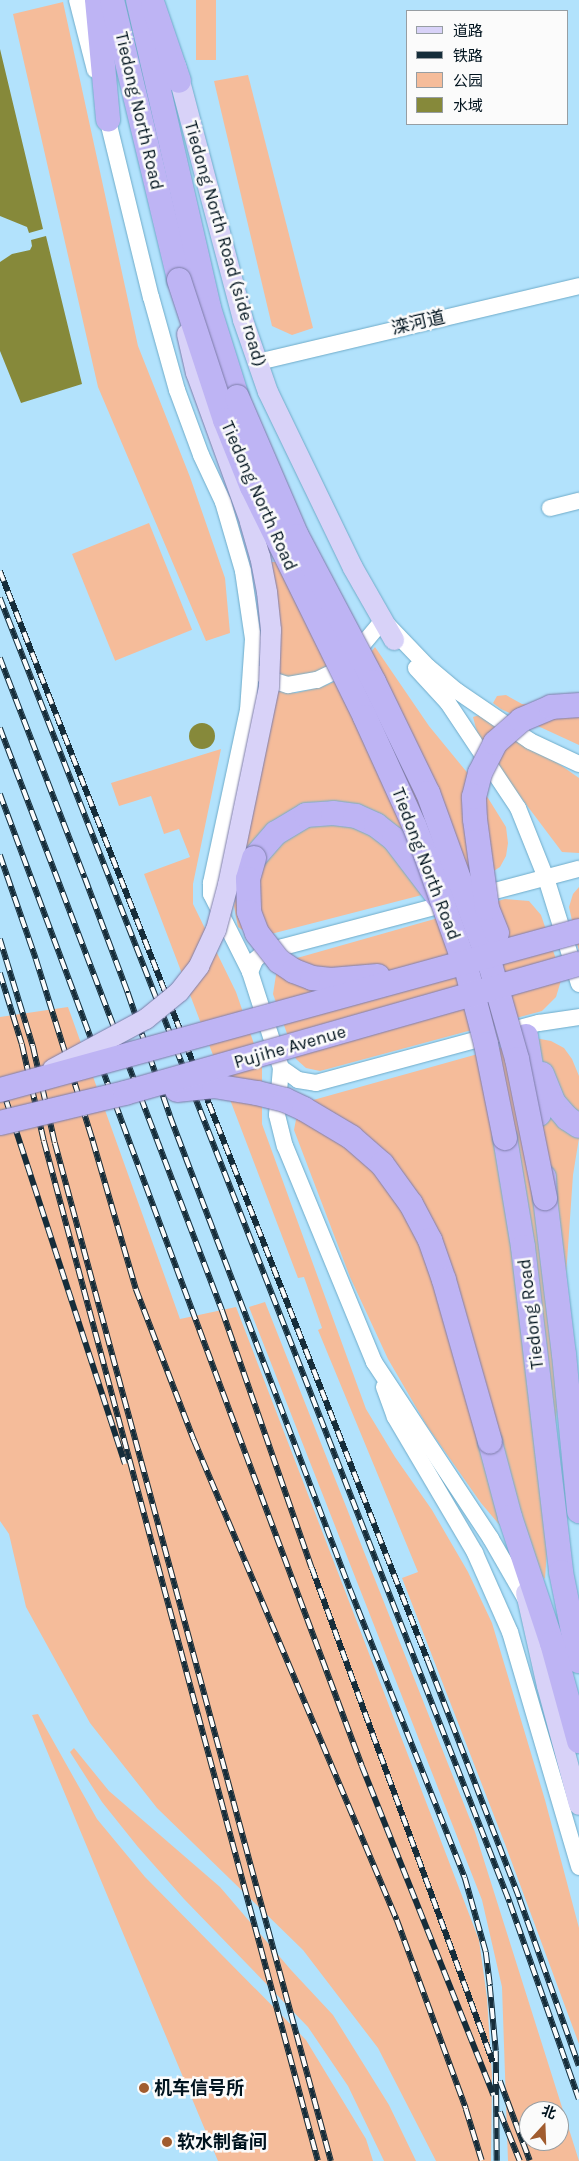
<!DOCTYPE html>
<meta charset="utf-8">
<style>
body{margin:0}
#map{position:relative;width:579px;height:2161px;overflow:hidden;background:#b2e2fc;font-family:Karla,"Noto Sans SC",sans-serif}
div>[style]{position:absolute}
.green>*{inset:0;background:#f5bc9a;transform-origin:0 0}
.water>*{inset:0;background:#86893a}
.round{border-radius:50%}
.roads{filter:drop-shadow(0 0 1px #6fabc9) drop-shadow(0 0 1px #6fabc9)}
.minor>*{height:16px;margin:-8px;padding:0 8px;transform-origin:8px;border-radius:8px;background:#fff}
.major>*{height:20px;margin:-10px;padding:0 10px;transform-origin:10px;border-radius:10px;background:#d8d2f8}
.highway>*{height:24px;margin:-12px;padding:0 12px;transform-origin:12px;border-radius:12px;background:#beb4f4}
.rail>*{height:5.5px;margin-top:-2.75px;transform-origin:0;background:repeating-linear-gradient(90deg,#fbfbfb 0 11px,#162d3a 0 22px);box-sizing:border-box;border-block:1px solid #162d3a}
.bridges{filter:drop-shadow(0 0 1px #7c7ca9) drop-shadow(0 0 1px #7c7ca9)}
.major-bridge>*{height:20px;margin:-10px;padding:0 10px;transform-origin:10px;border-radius:10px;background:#d8d2f8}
.highway-bridge>*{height:24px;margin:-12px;padding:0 12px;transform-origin:12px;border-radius:12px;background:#beb4f4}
.dots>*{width:14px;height:14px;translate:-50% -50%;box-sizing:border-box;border:2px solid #fbfbfb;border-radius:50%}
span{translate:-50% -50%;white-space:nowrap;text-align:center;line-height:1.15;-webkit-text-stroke:5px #fbfbfb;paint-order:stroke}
.street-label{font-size:18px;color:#00131e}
.poi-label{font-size:18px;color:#00131e;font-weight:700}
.left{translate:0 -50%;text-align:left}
.legend{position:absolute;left:406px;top:10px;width:162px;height:115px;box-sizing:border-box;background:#fbfbfb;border:1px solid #979ea3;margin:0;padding:6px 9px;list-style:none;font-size:15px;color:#00131e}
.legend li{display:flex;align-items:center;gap:10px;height:25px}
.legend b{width:25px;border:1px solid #979ea3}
.north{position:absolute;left:519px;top:2101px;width:50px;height:50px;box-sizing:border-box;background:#fbfbfb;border:1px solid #979ea3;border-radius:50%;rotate:20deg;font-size:14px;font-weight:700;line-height:20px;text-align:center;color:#00131e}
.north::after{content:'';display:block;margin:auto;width:18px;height:22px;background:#a15c2f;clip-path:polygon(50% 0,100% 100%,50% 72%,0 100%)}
</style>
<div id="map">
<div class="green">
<i style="left:196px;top:0;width:20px;height:60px"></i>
<i style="clip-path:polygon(63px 2px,138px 346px,190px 477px,225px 578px,230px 633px,206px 641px,98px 387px,13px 14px)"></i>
<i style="clip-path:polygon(248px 75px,313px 328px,292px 335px,272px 326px,214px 81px)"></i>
<i style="left:149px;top:523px;width:115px;height:83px;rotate:68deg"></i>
<i style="clip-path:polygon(269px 562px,276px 562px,331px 669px,306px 678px,278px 678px,278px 605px)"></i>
<i style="clip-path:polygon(375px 647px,429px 726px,488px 798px,506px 827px,508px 843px,506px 856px,500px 867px,489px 874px,418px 896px,267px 935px,251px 935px,238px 927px,234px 906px,277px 689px,296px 693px,324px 686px,355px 673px)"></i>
<i style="clip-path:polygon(506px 695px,522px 704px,579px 710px,579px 745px,501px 709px,493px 703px,497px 696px)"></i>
<i style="clip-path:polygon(486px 713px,579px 778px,579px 853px,562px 852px,480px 743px,473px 717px)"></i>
<i style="clip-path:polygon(221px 749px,193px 884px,193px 904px,236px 992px,262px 1067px,262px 1124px,366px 1409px,395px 1457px,432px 1510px,468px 1572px,492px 1623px,545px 1800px,579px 1928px,579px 2044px,505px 1844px,402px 1578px,418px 1572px,318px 1330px,322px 1328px,304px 1277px,298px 1278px,144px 874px,190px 857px,179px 829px,164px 834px,151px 796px,119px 806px,111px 783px)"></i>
<i style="clip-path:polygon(579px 887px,579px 952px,569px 907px,573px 894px)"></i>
<i style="clip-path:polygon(505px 899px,529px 901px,541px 915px,562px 977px,556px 997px,542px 1011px,320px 1071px,306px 1068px,296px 1059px,273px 994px,276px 975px,283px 962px)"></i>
<i style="clip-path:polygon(68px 1007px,180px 1319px,236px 1307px,479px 1940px,487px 1998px,492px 2076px,491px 2161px,436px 2161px,378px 2048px,303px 1950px,157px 1808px,90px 1723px,26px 1607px,9px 1534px,0 1521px,0 1017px)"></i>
<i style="clip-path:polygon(535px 1038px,551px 1041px,564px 1048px,572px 1059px,579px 1076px,579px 1138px,573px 1175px,545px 1579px,481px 1503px,427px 1426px,388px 1359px,350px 1277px,294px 1130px,299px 1104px)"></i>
<i style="clip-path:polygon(evenodd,265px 1302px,475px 1832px,579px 2161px,508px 2161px,502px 1987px,482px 1900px,249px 1307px,265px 1302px,529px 2111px,559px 2111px,559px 2141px,529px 2141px,529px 2111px)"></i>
<i style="clip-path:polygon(38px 1714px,97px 1819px,145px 1877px,306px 2040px,366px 2139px,373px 2161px,218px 2161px,32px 1715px)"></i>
<i style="clip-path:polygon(74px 1748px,109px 1791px,220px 1887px,291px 1970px,333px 2015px,389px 2105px,416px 2161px,384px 2161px,348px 2086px,308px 2027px,184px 1899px,138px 1847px,102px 1802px,70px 1752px)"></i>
</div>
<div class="water">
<i style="clip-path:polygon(0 49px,43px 229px,29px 233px,27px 227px,0 216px)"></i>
<i style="clip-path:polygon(46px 236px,82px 384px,21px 403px,0 351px,0 262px,12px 254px,30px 250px,32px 246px,31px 240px)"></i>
<i class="round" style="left:189px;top:723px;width:26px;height:26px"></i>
</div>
<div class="roads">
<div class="minor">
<i style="left:77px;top:0;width:72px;rotate:75.6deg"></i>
<i style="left:105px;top:109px;width:194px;rotate:76.3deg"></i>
<i style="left:151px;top:297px;width:97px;rotate:74.4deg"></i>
<i style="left:177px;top:390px;width:69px;rotate:69.7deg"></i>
<i style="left:201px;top:455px;width:52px;rotate:64.9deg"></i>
<i style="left:223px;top:502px;width:72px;rotate:73.8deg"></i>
<i style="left:243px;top:571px;width:69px;rotate:81.6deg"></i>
<i style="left:253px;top:639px;width:71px;rotate:94deg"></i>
<i style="left:248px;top:710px;width:177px;rotate:102.1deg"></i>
<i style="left:211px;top:883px;width:11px;rotate:90deg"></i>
<i style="left:211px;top:894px;width:87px;rotate:63.4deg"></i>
<i style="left:250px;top:972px;width:101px;rotate:72.1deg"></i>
<i style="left:281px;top:1068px;width:47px;rotate:94.9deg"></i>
<i style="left:277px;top:1115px;width:32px;rotate:76deg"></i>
<i style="left:285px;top:1146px;width:234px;rotate:67.6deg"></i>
<i style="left:374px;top:1362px;width:212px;rotate:56.5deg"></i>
<i style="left:491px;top:1539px;width:76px;rotate:60.1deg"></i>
<i style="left:258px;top:362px;width:330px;rotate:-13.3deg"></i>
<i style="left:550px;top:508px;width:30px;rotate:-14deg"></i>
<i style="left:416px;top:668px;width:47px;rotate:47.6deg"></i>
<i style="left:448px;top:703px;width:126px;rotate:56.3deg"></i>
<i style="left:518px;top:808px;width:75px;rotate:68.2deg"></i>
<i style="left:546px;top:878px;width:111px;rotate:72.7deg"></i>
<i style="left:263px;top:673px;width:6px;rotate:59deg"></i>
<i style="left:266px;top:678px;width:23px;rotate:18deg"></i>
<i style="left:288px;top:685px;width:29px;rotate:-10deg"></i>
<i style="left:317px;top:680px;width:30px;rotate:-26deg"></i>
<i style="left:344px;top:667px;width:61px;rotate:-50.3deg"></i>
<i style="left:383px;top:620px;width:65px;rotate:46.2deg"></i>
<i style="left:428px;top:667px;width:38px;rotate:40deg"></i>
<i style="left:457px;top:691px;width:88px;rotate:34.4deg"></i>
<i style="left:530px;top:741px;width:54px;rotate:25.1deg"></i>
<i style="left:250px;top:972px;width:13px;rotate:-67deg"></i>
<i style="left:255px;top:960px;width:9px;rotate:-41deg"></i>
<i style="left:262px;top:954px;width:22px;rotate:-18deg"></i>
<i style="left:283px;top:947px;width:306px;rotate:-14.8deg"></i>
<i style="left:281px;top:1068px;width:21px;rotate:35deg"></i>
<i style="left:298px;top:1080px;width:18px;rotate:9deg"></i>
<i style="left:316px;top:1083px;width:231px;rotate:-15.1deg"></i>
<i style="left:539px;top:1023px;width:40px;rotate:-8.5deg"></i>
<i style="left:384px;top:1387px;width:32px;rotate:70deg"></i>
<i style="left:395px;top:1417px;width:158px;rotate:59.5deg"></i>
<i style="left:475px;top:1553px;width:86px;rotate:66.1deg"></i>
<i style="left:510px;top:1632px;width:245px;rotate:73.6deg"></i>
</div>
<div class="major">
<i style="left:176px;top:66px;width:263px;rotate:75.2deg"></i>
<i style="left:243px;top:320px;width:76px;rotate:70.9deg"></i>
<i style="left:268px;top:392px;width:195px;rotate:64.2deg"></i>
<i style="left:353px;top:568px;width:83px;rotate:60.3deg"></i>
<i style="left:526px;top:1593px;width:95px;rotate:77.3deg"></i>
<i style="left:547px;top:1686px;width:123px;rotate:74.9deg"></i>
</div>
<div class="highway">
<i style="left:97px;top:0;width:120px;rotate:84.7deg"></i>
<i style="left:112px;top:0;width:288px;rotate:76.5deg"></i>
<i style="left:138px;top:0;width:316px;rotate:77deg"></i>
<i style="left:209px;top:308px;width:93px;rotate:72.5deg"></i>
<i style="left:153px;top:5px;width:80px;rotate:71.1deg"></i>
<i style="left:254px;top:858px;width:33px;rotate:-49deg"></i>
<i style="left:276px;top:833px;width:35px;rotate:-31deg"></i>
<i style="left:306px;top:815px;width:27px;rotate:-4deg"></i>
<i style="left:333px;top:813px;width:23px;rotate:7deg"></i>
<i style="left:356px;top:816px;width:22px;rotate:24deg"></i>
<i style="left:376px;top:825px;width:23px;rotate:38deg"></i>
<i style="left:394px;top:839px;width:74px;rotate:52.7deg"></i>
<i style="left:526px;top:1036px;width:79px;rotate:80.5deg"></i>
<i style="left:542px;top:1074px;width:31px;rotate:68deg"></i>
<i style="left:554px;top:1103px;width:20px;rotate:49deg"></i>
<i style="left:567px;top:1118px;width:14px;rotate:34deg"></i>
<i style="left:505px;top:1138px;width:110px;rotate:80.6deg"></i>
<i style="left:523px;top:1247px;width:327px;rotate:83.3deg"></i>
<i style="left:561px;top:1572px;width:91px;rotate:78.6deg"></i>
<i style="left:544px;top:1177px;width:21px;rotate:87deg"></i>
<i style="left:545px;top:1198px;width:157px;rotate:83.1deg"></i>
<i style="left:564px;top:1354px;width:158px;rotate:84.5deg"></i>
<i style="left:490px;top:1442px;width:78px;rotate:75.1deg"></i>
<i style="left:510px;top:1517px;width:133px;rotate:71.6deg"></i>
<i style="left:552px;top:1643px;width:102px;rotate:74.6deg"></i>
</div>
</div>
<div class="rail">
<i style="left:0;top:571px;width:1171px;rotate:68.56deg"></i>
<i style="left:428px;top:1661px;width:256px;rotate:68.9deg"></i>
<i style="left:520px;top:1900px;width:176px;rotate:70.4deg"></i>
<i style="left:0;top:598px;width:1401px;rotate:68.65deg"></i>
<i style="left:510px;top:1903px;width:208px;rotate:70.6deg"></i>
<i style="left:0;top:658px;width:236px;rotate:68.9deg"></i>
<i style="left:85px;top:878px;width:123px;rotate:69.5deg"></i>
<i style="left:128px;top:993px;width:130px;rotate:71.1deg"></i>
<i style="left:170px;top:1116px;width:506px;rotate:69.17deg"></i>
<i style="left:350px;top:1589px;width:311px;rotate:68.3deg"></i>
<i style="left:465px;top:1878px;width:77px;rotate:74.2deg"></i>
<i style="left:486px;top:1952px;width:34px;rotate:83deg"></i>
<i style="left:490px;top:1986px;width:65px;rotate:84.7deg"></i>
<i style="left:496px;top:2051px;width:110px;rotate:89.5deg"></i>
<i style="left:0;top:728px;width:623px;rotate:69.12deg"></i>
<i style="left:222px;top:1310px;width:273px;rotate:70.8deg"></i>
<i style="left:312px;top:1568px;width:526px;rotate:69.88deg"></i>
<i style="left:0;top:794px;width:1037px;rotate:69.57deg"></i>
<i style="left:362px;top:1766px;width:355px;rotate:68.2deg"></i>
<i style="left:0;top:855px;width:110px;rotate:70.9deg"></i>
<i style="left:36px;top:959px;width:191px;rotate:72.6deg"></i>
<i style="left:93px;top:1141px;width:154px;rotate:73.8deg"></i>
<i style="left:136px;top:1289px;width:162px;rotate:69deg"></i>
<i style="left:194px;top:1440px;width:521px;rotate:67.08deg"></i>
<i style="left:397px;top:1920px;width:201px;rotate:69.9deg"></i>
<i style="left:466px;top:2109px;width:54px;rotate:72.9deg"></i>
<i style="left:0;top:939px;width:112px;rotate:72.9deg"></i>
<i style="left:33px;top:1046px;width:99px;rotate:77.2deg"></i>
<i style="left:55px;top:1143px;width:1055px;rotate:74.83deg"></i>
<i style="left:0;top:973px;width:74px;rotate:72.8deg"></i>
<i style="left:22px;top:1044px;width:99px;rotate:77.2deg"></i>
<i style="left:44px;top:1141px;width:1056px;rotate:74.96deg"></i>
<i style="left:0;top:1081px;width:403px;rotate:71.9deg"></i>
<i style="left:500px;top:2081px;width:85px;rotate:69.4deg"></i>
<i style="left:500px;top:2112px;width:53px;rotate:67.8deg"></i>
</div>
<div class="bridges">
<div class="major-bridge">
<i style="left:53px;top:1069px;width:106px;rotate:-28.3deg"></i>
<i style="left:146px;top:1019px;width:43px;rotate:-39.3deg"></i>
<i style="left:179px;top:992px;width:33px;rotate:-52deg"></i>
<i style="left:199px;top:966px;width:40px;rotate:-65deg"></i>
<i style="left:216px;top:930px;width:47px;rotate:-75.1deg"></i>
<i style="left:228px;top:885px;width:202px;rotate:-78.3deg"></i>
<i style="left:269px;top:687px;width:57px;rotate:-88deg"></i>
<i style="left:271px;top:630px;width:38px;rotate:-96deg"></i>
<i style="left:267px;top:592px;width:36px;rotate:-101deg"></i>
<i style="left:260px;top:557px;width:37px;rotate:-106deg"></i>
<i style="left:250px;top:521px;width:158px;rotate:-110deg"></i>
<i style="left:196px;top:373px;width:40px;rotate:-103deg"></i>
</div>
<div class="highway-bridge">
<i style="left:179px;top:280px;width:147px;rotate:71.8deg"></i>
<i style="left:225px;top:420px;width:72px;rotate:68.1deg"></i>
<i style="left:252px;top:487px;width:256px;rotate:63.8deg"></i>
<i style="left:365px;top:717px;width:119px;rotate:65.6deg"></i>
<i style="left:414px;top:825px;width:32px;rotate:68deg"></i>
<i style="left:426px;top:855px;width:123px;rotate:70.5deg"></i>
<i style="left:467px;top:971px;width:75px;rotate:75.4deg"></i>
<i style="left:486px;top:1044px;width:96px;rotate:78.6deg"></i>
<i style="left:237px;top:397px;width:151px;rotate:66.7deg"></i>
<i style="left:297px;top:536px;width:165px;rotate:62.2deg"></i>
<i style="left:374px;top:682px;width:123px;rotate:64.1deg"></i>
<i style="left:428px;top:793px;width:182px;rotate:70.1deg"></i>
<i style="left:490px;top:964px;width:99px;rotate:74.1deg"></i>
<i style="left:517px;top:1059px;width:142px;rotate:78.6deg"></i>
<i style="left:254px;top:858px;width:22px;rotate:106deg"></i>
<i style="left:248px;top:879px;width:33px;rotate:88deg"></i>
<i style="left:249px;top:912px;width:22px;rotate:69deg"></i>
<i style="left:257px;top:933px;width:36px;rotate:52deg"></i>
<i style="left:279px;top:961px;width:18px;rotate:34deg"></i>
<i style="left:294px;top:971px;width:19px;rotate:21deg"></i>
<i style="left:312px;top:978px;width:19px;rotate:6deg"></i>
<i style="left:331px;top:980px;width:47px;rotate:-4.9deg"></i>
<i style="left:497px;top:933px;width:27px;rotate:-112deg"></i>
<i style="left:487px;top:908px;width:90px;rotate:-97.7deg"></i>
<i style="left:475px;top:819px;width:22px;rotate:-93deg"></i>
<i style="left:474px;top:797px;width:25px;rotate:-76deg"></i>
<i style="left:480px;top:773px;width:34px;rotate:-63deg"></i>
<i style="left:495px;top:743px;width:35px;rotate:-41deg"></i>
<i style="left:521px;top:720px;width:33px;rotate:-23deg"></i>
<i style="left:551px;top:707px;width:28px;rotate:-4deg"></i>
<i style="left:0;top:1090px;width:600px;rotate:-15.36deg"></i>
<i style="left:177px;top:1090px;width:37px;rotate:-6deg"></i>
<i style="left:214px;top:1086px;width:44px;rotate:9.2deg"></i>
<i style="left:257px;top:1093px;width:29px;rotate:14deg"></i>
<i style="left:285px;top:1100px;width:21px;rotate:25deg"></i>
<i style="left:304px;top:1109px;width:55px;rotate:30.8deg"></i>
<i style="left:351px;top:1137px;width:41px;rotate:41.1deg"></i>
<i style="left:382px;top:1164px;width:49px;rotate:54.1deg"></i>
<i style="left:411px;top:1204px;width:41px;rotate:62.2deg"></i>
<i style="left:430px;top:1240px;width:42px;rotate:70.7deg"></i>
<i style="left:444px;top:1280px;width:168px;rotate:74.1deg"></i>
<i style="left:0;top:1123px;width:129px;rotate:-13.5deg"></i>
<i style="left:125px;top:1093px;width:472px;rotate:-15.9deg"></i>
</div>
</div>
<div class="dots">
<i style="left:144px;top:2088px;background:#a15c2f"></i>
<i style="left:167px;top:2142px;background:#a15c2f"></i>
</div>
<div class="street-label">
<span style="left:139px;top:111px;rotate:77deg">Tiedong North Road</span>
<span style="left:225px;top:244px;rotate:74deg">Tiedong North Road (side road)</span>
<span style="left:418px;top:323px;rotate:-13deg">滦河道</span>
<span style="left:259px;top:496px;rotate:66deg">Tiedong North Road</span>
<span style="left:426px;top:864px;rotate:69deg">Tiedong North Road</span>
<span style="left:290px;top:1047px;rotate:-16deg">Pujihe Avenue</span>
<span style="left:531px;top:1314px;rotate:-97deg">Tiedong Road</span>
</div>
<div class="poi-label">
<span class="left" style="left:154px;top:2088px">机车信号所</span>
<span class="left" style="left:177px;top:2142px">软水制备间</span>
</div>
<ul class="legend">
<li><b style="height:6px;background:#d8d2f8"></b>道路</li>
<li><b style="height:6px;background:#162d3a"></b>铁路</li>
<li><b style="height:14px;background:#f5bc9a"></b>公园</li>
<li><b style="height:14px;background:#86893a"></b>水域</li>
</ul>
<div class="north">北</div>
</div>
